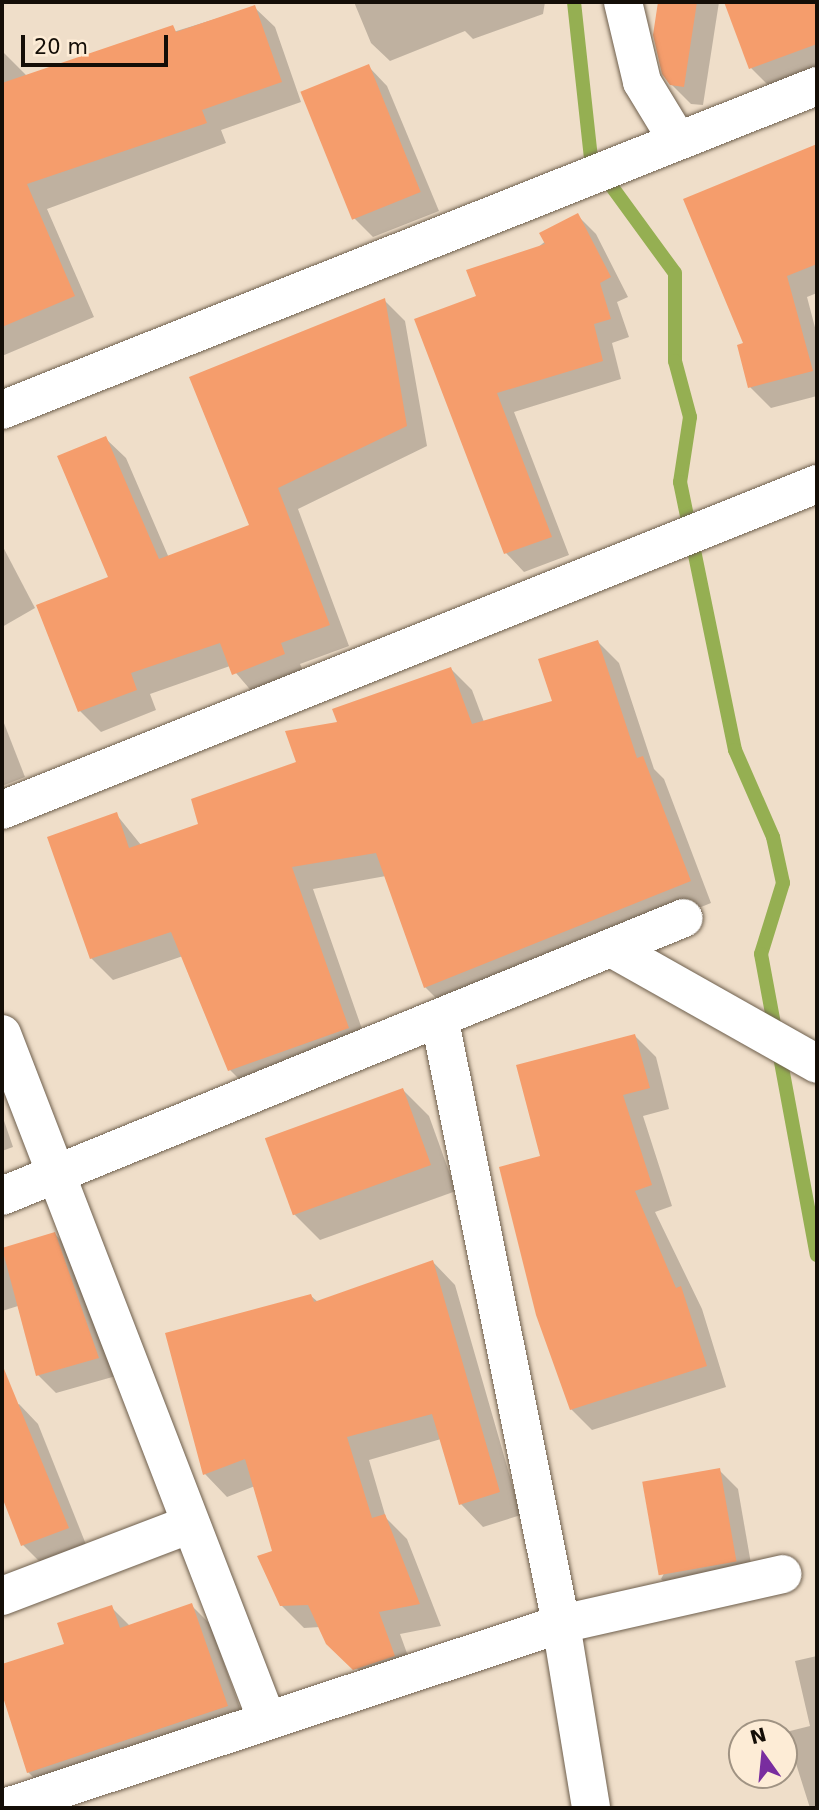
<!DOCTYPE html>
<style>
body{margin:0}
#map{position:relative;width:819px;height:1810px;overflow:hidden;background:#efdec9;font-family:"DejaVu Sans",sans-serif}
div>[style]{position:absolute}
.shadow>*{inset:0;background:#0003}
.stream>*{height:14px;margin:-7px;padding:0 7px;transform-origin:7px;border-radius:7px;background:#95af52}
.building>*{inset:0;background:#f59d6c;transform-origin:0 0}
.roads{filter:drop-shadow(0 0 2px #6e5f4d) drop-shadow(0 0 2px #6e5f4d)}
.street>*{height:38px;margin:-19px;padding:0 19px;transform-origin:19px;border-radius:19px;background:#fff}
span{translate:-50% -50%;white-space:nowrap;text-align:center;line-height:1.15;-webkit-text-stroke:5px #fdecd6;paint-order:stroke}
.frame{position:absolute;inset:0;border:4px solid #140e07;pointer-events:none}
.north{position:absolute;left:728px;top:1719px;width:70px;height:70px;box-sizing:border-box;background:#fdecd6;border:2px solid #a09383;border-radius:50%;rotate:345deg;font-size:19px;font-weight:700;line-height:28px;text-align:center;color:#140e07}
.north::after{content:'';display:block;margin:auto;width:24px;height:32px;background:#792d9f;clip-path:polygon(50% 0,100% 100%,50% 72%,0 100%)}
.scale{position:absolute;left:21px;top:35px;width:147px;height:32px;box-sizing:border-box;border:4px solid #140e07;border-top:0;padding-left:9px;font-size:21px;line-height:24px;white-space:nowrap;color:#140e07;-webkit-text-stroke:5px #fdecd6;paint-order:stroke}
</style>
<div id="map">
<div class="shadow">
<i style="clip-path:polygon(354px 2px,545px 2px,543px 14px,473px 39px,465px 31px,390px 61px,371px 43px)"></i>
<i style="clip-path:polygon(660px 2px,719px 2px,703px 105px,691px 104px,671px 84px,655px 35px)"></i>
<i style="clip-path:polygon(726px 2px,817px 2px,817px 71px,770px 87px,751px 68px)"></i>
<i style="clip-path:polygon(254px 7px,275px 27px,301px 102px,221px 130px,226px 143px,47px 209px,94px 317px,2px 356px,2px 51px,28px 77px)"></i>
<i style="clip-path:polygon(368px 66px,387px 86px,439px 211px,373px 237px,354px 218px)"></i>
<i style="clip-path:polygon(817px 146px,817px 293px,807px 297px,817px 335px,817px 396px,771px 408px,750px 387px,746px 345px,686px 200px)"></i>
<i style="clip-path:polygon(577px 215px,596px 234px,628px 297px,617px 302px,629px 337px,612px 343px,621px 379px,514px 412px,569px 555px,524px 572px,506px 553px,416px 321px,478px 297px)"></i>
<i style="clip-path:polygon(385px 301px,405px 321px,427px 446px,298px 509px,349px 646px,300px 664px,305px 675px,254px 694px,230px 666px,150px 694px,156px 710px,101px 732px,80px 711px,39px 606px,110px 578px,105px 438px,126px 458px,169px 558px,251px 526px)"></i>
<i style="clip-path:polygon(2px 545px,35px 608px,2px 627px)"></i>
<i style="clip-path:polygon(598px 642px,619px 663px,654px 769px,664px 779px,711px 903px,447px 1009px,425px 987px,386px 876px,313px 889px,369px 1049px,251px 1091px,230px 1070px,183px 956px,113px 980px,91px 958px,116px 814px,141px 845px,200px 825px,298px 763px,339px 724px,451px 669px,472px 690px,484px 722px,554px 702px)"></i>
<i style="clip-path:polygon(2px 718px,25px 777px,2px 786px)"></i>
<i style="clip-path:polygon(635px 1036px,656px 1057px,669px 1109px,643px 1116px,672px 1206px,655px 1212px,702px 1309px,726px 1387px,592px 1430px,571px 1409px,542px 1157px)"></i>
<i style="clip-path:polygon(403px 1090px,429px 1116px,456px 1191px,320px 1240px,294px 1214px)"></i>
<i style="clip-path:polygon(2px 1115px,13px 1147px,2px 1151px)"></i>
<i style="clip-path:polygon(55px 1234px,73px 1253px,116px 1376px,56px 1393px,38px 1375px,18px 1306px,2px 1311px,2px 1250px)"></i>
<i style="clip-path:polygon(433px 1262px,455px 1285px,521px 1515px,483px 1527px,461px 1504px,441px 1439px,369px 1460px,386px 1518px,407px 1539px,441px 1626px,400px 1634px,416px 1678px,377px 1691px,320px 1627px,304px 1628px,281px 1605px,275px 1552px,255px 1486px,227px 1497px,205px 1474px,311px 1296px,318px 1302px)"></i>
<i style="clip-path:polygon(19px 1404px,38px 1424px,87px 1547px,42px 1564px,23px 1545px,2px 1493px,2px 1412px)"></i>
<i style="clip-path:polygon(719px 1470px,738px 1489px,754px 1581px,680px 1598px,661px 1579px)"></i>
<i style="clip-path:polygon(191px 1605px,210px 1624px,246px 1725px,47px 1791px,28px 1772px,2px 1688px,2px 1666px,66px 1645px,111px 1607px,130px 1626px)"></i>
<i style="clip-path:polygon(817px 1656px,817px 1808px,810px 1808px,786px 1732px,810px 1726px,795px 1661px)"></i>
</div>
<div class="stream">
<i style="left:574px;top:2px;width:157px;rotate:83.8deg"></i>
<i style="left:591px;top:158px;width:142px;rotate:53.9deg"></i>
<i style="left:675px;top:273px;width:88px;rotate:90deg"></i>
<i style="left:675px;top:361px;width:58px;rotate:75deg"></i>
<i style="left:690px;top:417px;width:66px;rotate:98.7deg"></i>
<i style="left:680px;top:482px;width:274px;rotate:78.4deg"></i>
<i style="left:735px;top:750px;width:95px;rotate:66.4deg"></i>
<i style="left:773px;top:837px;width:47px;rotate:77.7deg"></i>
<i style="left:783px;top:883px;width:74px;rotate:107.2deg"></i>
<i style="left:761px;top:954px;width:306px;rotate:79.5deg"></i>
</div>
<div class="building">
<i style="clip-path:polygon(658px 2px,697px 2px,684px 87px,670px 85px,662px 74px,653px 35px)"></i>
<i style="clip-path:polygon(724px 2px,817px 2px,817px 44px,749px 69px)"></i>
<i style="clip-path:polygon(255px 5px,282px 82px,202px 110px,207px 123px,27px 184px,75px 296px,2px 327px,2px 83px,173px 25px,176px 32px)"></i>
<i style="left:369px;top:64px;width:138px;height:74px;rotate:68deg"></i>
<i style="clip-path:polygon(817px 144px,817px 264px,787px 276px,813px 371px,748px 388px,737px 345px,743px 343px,683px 199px)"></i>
<i style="clip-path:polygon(578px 213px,611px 277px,600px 283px,611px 319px,594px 324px,603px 361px,497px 393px,552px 537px,504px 554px,414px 319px,476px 296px,466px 270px,545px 244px,539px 233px)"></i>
<i style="clip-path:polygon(385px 298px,407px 426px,278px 488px,330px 625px,281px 643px,285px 654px,232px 675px,220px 643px,131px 673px,137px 690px,78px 712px,36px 605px,108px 577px,57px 456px,106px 436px,159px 559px,249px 525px,189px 377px)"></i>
<i style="clip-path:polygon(598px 640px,637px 758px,643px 756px,691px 881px,424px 988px,376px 853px,292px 867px,349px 1028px,228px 1071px,171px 932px,90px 959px,47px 837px,117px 812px,129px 848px,198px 824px,191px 799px,296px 762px,285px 731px,337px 722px,332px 709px,451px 667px,472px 724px,552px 701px,538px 659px)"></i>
<i style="clip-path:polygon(635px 1034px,650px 1088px,623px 1095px,652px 1185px,635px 1191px,676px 1288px,681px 1286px,707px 1366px,570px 1410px,536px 1315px,499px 1167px,540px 1156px,516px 1065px)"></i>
<i style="left:403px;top:1088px;width:82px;height:147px;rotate:70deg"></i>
<i style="clip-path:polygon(55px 1232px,99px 1358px,36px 1376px,2px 1248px)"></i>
<i style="clip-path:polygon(433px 1260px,500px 1492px,459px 1505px,432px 1414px,347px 1437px,372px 1518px,385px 1514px,420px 1604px,379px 1612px,395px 1656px,353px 1670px,326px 1644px,308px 1605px,280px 1606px,257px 1556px,272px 1551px,245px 1459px,203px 1475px,165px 1333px,311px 1294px,314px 1302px)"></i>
<i style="clip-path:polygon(2px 1364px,69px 1528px,21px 1546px,2px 1497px)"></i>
<i style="left:720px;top:1468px;width:95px;height:79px;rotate:80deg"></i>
<i style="clip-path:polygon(192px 1603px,228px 1706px,27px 1773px,2px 1694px,2px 1664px,64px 1644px,57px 1623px,112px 1605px,120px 1628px)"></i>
</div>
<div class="roads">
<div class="street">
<i style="left:623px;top:2px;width:82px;rotate:76.6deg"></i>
<i style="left:642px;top:82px;width:66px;rotate:58.7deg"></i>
<i style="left:2px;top:410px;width:877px;rotate:-21.68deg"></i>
<i style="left:2px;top:810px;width:878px;rotate:-21.8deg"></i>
<i style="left:615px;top:950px;width:232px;rotate:29.4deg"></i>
<i style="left:440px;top:1021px;width:615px;rotate:78.65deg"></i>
<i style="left:561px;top:1624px;width:186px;rotate:80.7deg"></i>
<i style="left:2px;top:1034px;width:735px;rotate:68.88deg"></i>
<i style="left:2px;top:1196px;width:736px;rotate:-22.18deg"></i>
<i style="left:2px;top:1596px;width:202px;rotate:-20.9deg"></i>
<i style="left:4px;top:1808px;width:587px;rotate:-18.28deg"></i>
<i style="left:561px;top:1624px;width:227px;rotate:-12.7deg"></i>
</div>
</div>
<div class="frame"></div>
<div class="north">N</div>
<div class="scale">20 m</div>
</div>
